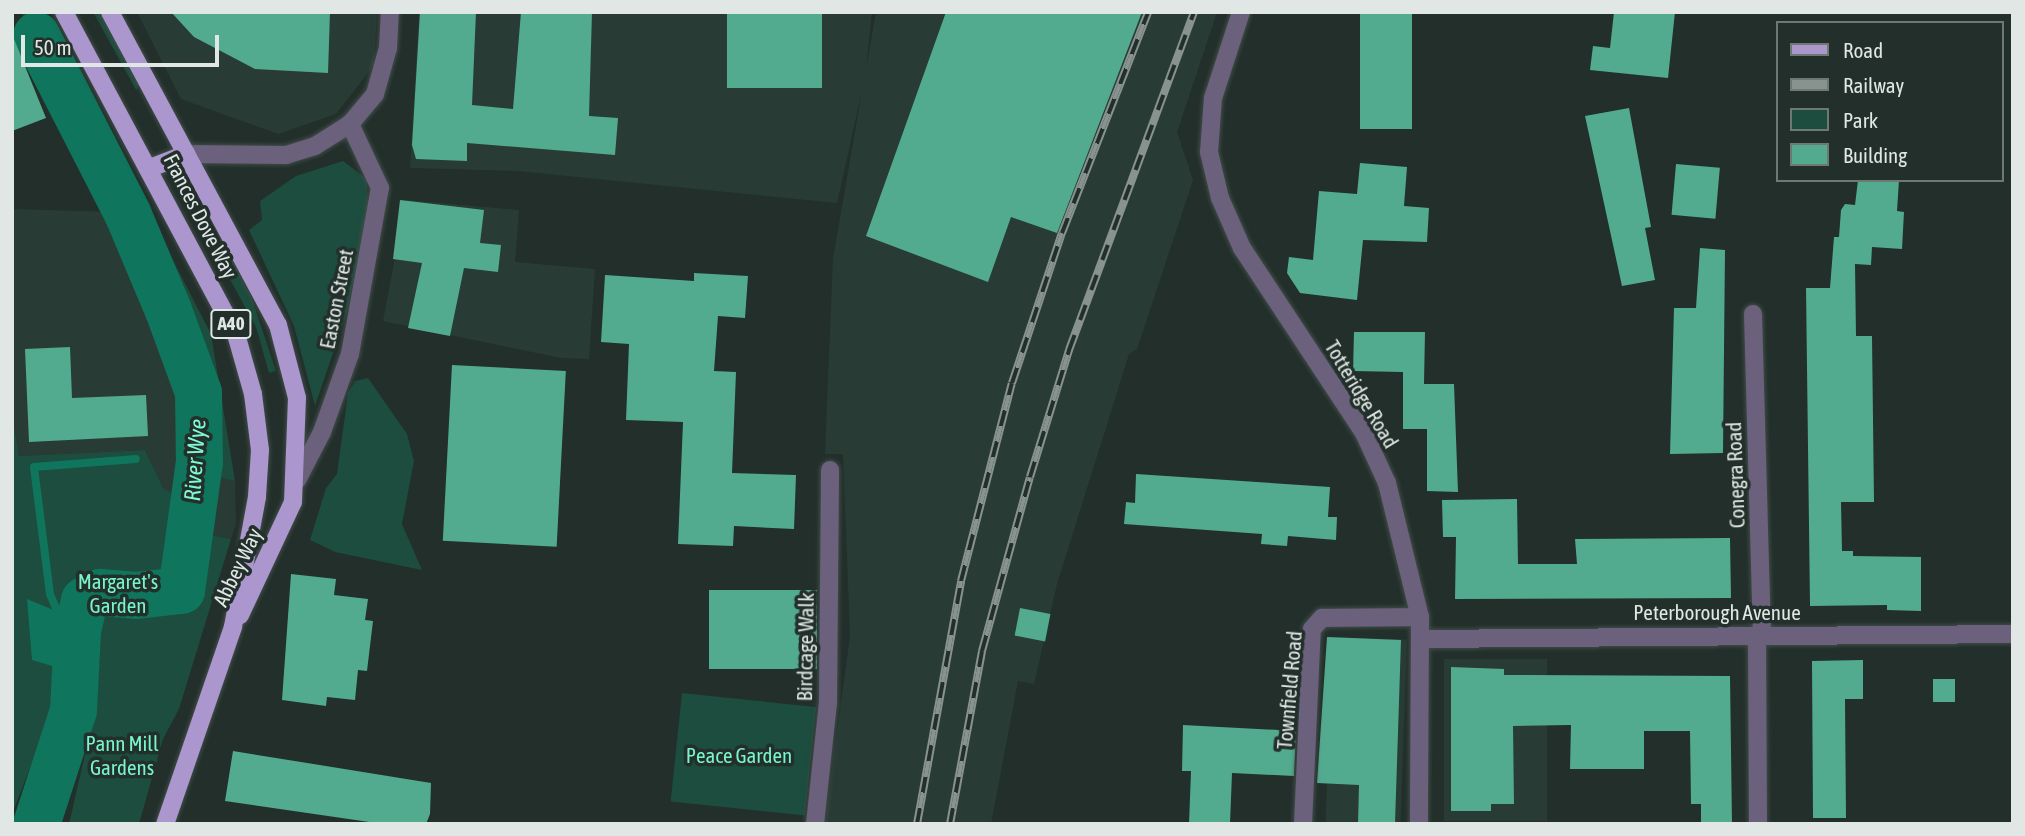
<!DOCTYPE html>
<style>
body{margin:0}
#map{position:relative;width:2025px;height:836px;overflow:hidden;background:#222f2a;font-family:"Asap Condensed",sans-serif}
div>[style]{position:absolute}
.built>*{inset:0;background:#283c35;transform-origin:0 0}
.green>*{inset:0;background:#1c4d3e;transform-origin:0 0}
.water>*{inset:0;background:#0f755c}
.stream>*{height:8px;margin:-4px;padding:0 4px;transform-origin:4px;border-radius:4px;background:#0f755c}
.river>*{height:47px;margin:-23.5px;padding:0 23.5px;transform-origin:23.5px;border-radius:23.5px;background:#0f755c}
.building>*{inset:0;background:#53ab8f;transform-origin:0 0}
.roads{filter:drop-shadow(0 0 2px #404c48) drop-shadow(0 0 2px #404c48)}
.minor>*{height:18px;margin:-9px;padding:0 9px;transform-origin:9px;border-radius:9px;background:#6b617c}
.major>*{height:18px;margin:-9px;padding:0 9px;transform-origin:9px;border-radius:9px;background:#ab96cd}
.rail>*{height:8px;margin-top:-4px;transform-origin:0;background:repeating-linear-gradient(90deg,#222f2a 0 16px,#88928e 0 32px);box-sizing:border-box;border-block:2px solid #88928e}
span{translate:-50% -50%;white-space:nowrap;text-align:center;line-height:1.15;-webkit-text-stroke:7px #222f2a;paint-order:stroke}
.shield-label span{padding:2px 5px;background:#222f2a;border:2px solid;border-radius:5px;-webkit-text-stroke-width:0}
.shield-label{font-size:19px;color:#e0e7e4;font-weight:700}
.street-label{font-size:21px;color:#e0e7e4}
.park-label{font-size:21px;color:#79f5cd}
.water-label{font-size:23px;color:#7ef9d2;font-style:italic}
.frame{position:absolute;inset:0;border:14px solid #e0e7e4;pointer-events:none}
.legend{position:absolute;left:1776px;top:21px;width:228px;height:161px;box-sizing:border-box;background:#222f2a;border:2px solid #6e7974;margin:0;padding:9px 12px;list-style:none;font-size:21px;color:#e0e7e4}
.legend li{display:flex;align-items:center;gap:14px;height:35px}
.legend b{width:35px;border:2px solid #6e7974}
.scale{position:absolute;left:21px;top:35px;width:198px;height:32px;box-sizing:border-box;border:4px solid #e0e7e4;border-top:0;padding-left:9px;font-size:21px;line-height:24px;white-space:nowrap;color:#e0e7e4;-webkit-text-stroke:5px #222f2a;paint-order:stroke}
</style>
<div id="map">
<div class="built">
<i style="clip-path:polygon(137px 12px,377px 12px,374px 65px,336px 114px,278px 134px,181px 99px)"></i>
<i style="clip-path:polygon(419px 12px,872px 12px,866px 70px,876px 12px,1217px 12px,1177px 132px,1193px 180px,1137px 349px,1129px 354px,1057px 584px,1034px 684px,1018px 681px,991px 824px,825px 824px,850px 636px,843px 454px,825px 454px,833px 259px,862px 91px,837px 203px,518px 171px,410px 168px)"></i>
<i style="clip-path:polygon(406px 200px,519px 210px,515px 262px,595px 269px,589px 359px,561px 358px,383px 321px)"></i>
<i style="clip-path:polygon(12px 209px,112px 212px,191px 407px,187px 466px,235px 481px,236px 524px,231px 539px,184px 530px,185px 501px,163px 488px,145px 450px,19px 456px,12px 413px)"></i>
<i style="left:1332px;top:637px;width:75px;height:187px;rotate:2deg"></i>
<i style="left:1547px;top:659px;width:162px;height:103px;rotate:90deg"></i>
</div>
<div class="green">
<i style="clip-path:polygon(21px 12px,45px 12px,211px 334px,235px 481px,219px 477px,215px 408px,192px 315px)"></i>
<i style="clip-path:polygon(93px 12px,102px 12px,140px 85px,136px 90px)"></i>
<i style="clip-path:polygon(343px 161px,367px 179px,368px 212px,347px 312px,315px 406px,294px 326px,249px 230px,262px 220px,260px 201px,296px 176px)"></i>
<i style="clip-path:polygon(223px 243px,251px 296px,276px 371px,269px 373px,256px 327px,213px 248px)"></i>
<i style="clip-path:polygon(368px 378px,407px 434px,414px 461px,402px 524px,422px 570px,335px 552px,310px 540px,326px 488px,337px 474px,348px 393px,355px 381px)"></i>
<i style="clip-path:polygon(12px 413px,19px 456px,145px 450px,163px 488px,185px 501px,185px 530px,231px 539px,179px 709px,163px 739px,139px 824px,69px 824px,95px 711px,59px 706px,53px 710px,12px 814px)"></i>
<i style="left:682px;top:693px;width:135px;height:109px;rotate:6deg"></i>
</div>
<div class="water">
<i style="clip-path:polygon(27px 599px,68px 616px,87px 609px,95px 617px,96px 633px,76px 673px,32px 660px)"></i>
</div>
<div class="stream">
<i style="left:61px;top:620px;width:28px;rotate:-113deg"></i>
<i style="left:50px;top:594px;width:128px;rotate:-97.2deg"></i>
<i style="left:34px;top:467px;width:102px;rotate:-4.5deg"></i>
</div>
<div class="river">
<i style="left:36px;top:35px;width:202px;rotate:62.9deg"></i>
<i style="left:128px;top:215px;width:103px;rotate:67.2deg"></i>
<i style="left:168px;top:310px;width:87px;rotate:69.9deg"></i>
<i style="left:198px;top:392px;width:69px;rotate:89.2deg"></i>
<i style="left:199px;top:461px;width:130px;rotate:97.9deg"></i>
<i style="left:181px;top:590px;width:45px;rotate:173.7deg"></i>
<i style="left:136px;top:595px;width:36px;rotate:-175deg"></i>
<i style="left:100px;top:592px;width:18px;rotate:153deg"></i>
<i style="left:84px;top:600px;width:32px;rotate:103deg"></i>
<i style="left:77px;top:631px;width:79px;rotate:92.9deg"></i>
<i style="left:73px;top:710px;width:120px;rotate:108deg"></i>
</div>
<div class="building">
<i style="clip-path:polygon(171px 12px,330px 12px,328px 73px,255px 69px,194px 37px)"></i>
<i style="clip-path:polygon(420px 12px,476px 12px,472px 105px,513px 109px,521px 12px,592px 12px,589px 116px,618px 118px,615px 155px,467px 143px,467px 161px,416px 159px,412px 145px)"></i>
<i style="left:727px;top:12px;width:95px;height:76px"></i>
<i style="clip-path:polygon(946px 12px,1142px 12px,1057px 233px,1011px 217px,988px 282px,866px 236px)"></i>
<i style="left:1360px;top:12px;width:52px;height:117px"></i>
<i style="clip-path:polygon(1614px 12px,1675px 12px,1668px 78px,1590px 70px,1593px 46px,1610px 48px)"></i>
<i style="clip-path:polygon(12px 34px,46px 118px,12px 131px)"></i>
<i style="clip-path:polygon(1629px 108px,1651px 227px,1645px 228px,1655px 280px,1622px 286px,1585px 116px)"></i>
<i style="clip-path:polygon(1360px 163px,1407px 167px,1404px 206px,1429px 208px,1427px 242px,1363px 240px,1357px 300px,1300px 293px,1287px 273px,1289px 257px,1313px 260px,1319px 191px,1357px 194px)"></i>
<i style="left:1676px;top:164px;width:44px;height:51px;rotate:5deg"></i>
<i style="clip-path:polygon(1858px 180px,1899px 180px,1897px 211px,1904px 212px,1902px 249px,1872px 247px,1871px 265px,1855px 264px,1856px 336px,1872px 336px,1874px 502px,1841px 502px,1842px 551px,1853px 551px,1853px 556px,1921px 557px,1921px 611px,1887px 610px,1887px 605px,1810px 606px,1806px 288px,1830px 288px,1834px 237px,1839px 237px,1841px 210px,1845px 204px,1855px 205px)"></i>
<i style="clip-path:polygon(400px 200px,484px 210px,480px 243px,501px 245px,498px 272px,464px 268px,450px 336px,408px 328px,422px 263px,393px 259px)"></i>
<i style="clip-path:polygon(1700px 248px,1725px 250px,1723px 453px,1670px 454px,1674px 308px,1696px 308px)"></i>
<i style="clip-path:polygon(694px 273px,748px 276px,745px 318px,718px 316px,714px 371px,736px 372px,732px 473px,796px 475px,794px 529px,734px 526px,733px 546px,678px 544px,683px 422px,626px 420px,629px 344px,601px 342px,605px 275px,694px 281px)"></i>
<i style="clip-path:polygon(1354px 332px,1425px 332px,1424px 384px,1454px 384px,1458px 492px,1427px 491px,1427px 429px,1403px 429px,1403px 372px,1353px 371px)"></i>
<i style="clip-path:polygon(70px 347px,72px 398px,146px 395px,148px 436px,29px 442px,25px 349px)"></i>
<i style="left:452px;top:365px;width:114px;height:176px;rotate:3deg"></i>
<i style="clip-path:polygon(1136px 474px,1330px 487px,1328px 517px,1337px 517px,1336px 540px,1288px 536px,1287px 546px,1261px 544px,1262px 534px,1124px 524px,1126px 502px,1135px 503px)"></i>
<i style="clip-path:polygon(1517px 499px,1518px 564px,1577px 564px,1575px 539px,1730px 538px,1731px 598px,1455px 599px,1456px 537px,1443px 537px,1442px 500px)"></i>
<i style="clip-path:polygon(291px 574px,336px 579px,334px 595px,368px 599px,365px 620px,373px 621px,367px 671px,358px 670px,355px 700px,327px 697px,326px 706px,282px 700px)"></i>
<i style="left:817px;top:590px;width:79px;height:108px;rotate:90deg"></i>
<i style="left:1020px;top:608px;width:31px;height:28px;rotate:11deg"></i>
<i style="clip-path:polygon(1327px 637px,1401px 640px,1395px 824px,1358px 824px,1359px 785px,1317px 783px)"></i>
<i style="clip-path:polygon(1863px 660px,1863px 699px,1845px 699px,1846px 818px,1813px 818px,1812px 661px)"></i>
<i style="clip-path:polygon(1451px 667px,1504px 669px,1504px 675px,1730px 676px,1732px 824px,1701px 824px,1701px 804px,1691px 804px,1690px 731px,1644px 731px,1644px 769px,1570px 769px,1571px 725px,1513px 726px,1514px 804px,1491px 804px,1491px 811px,1451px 811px)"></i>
<i style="left:1933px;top:679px;width:22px;height:23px"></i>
<i style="clip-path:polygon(1183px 725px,1296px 731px,1294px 776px,1232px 773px,1230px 824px,1189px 824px,1191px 771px,1182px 771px)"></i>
<i style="clip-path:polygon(233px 751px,431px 783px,430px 814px,426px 824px,383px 824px,225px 801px)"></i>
</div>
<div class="roads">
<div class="minor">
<i style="left:1241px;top:12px;width:90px;rotate:108deg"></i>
<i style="left:1213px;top:98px;width:54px;rotate:94.2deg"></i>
<i style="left:1209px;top:152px;width:47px;rotate:76.6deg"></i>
<i style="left:1220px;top:198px;width:55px;rotate:66.3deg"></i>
<i style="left:1242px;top:248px;width:222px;rotate:56.6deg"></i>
<i style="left:1364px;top:433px;width:55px;rotate:65.3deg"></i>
<i style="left:1387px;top:483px;width:138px;rotate:76.2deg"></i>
<i style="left:1420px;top:617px;width:207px;rotate:90.3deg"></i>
<i style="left:186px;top:154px;width:100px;rotate:0.6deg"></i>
<i style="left:286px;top:155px;width:30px;rotate:-17deg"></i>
<i style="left:315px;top:146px;width:41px;rotate:-32.2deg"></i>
<i style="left:350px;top:124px;width:39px;rotate:-50deg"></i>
<i style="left:375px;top:94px;width:48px;rotate:-74.2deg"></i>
<i style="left:388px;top:48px;width:36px;rotate:-87deg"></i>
<i style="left:1753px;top:314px;width:321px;rotate:88.4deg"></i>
<i style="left:297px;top:480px;width:54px;rotate:-62.5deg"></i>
<i style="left:322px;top:432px;width:83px;rotate:-70.3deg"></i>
<i style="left:350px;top:354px;width:169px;rotate:-79.8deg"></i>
<i style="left:380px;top:188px;width:71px;rotate:-115.1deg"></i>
<i style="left:1757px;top:635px;width:189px;rotate:89.7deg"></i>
<i style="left:1421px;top:639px;width:592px;rotate:-0.48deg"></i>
<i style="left:815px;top:824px;width:122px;rotate:-83.9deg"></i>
<i style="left:828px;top:703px;width:233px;rotate:-89.5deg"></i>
<i style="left:1303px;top:824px;width:195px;rotate:-87.4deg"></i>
<i style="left:1312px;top:629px;width:15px;rotate:-48deg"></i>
<i style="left:1322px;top:618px;width:98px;rotate:-0.6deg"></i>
</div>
<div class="major">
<i style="left:64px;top:12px;width:365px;rotate:61.9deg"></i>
<i style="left:236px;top:334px;width:62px;rotate:74.2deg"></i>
<i style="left:253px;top:394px;width:56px;rotate:82.9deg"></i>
<i style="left:260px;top:450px;width:47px;rotate:93.7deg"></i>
<i style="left:257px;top:497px;width:132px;rotate:100.5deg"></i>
<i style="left:233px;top:627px;width:208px;rotate:109deg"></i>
<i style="left:110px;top:12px;width:355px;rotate:61.8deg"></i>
<i style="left:278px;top:325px;width:75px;rotate:75.4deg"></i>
<i style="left:297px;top:398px;width:104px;rotate:92.2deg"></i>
<i style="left:293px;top:502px;width:125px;rotate:115.1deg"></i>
<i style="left:150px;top:168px;width:39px;rotate:-21deg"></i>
</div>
</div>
<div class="rail">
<i style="left:917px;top:824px;width:247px;rotate:-79.7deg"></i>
<i style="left:961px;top:581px;width:204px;rotate:-75.6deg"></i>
<i style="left:1012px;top:383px;width:158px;rotate:-71.6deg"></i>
<i style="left:1062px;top:233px;width:237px;rotate:-68.7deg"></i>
<i style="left:950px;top:824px;width:176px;rotate:-79.5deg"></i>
<i style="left:982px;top:651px;width:180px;rotate:-74.6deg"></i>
<i style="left:1030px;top:477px;width:133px;rotate:-72.9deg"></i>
<i style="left:1069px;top:350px;width:360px;rotate:-69.7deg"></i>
</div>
<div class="shield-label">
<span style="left:231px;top:324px">A40</span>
</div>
<div class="street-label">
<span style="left:201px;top:216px;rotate:63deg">Frances Dove Way</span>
<span style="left:336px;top:299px;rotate:-79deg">Easton Street</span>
<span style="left:1362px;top:394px;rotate:59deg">Totteridge Road</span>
<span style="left:1735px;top:475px;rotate:-92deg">Conegra Road</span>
<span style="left:237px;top:567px;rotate:-64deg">Abbey Way</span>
<span style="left:1717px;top:612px">Peterborough Avenue</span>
<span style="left:805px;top:647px;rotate:-89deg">Birdcage Walk</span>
<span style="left:1289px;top:690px;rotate:-85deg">Townfield Road</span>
</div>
<div class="park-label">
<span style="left:118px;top:593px">Margaret's<br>Garden</span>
<span style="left:122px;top:755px">Pann Mill<br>Gardens</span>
<span style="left:739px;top:755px">Peace Garden</span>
</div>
<div class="water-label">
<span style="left:195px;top:460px;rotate:-86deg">River Wye</span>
</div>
<div class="frame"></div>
<ul class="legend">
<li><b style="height:9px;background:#ab96cd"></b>Road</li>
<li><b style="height:9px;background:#88928e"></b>Railway</li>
<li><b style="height:19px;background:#1c4d3e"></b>Park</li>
<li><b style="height:19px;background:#53ab8f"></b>Building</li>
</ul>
<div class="scale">50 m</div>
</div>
